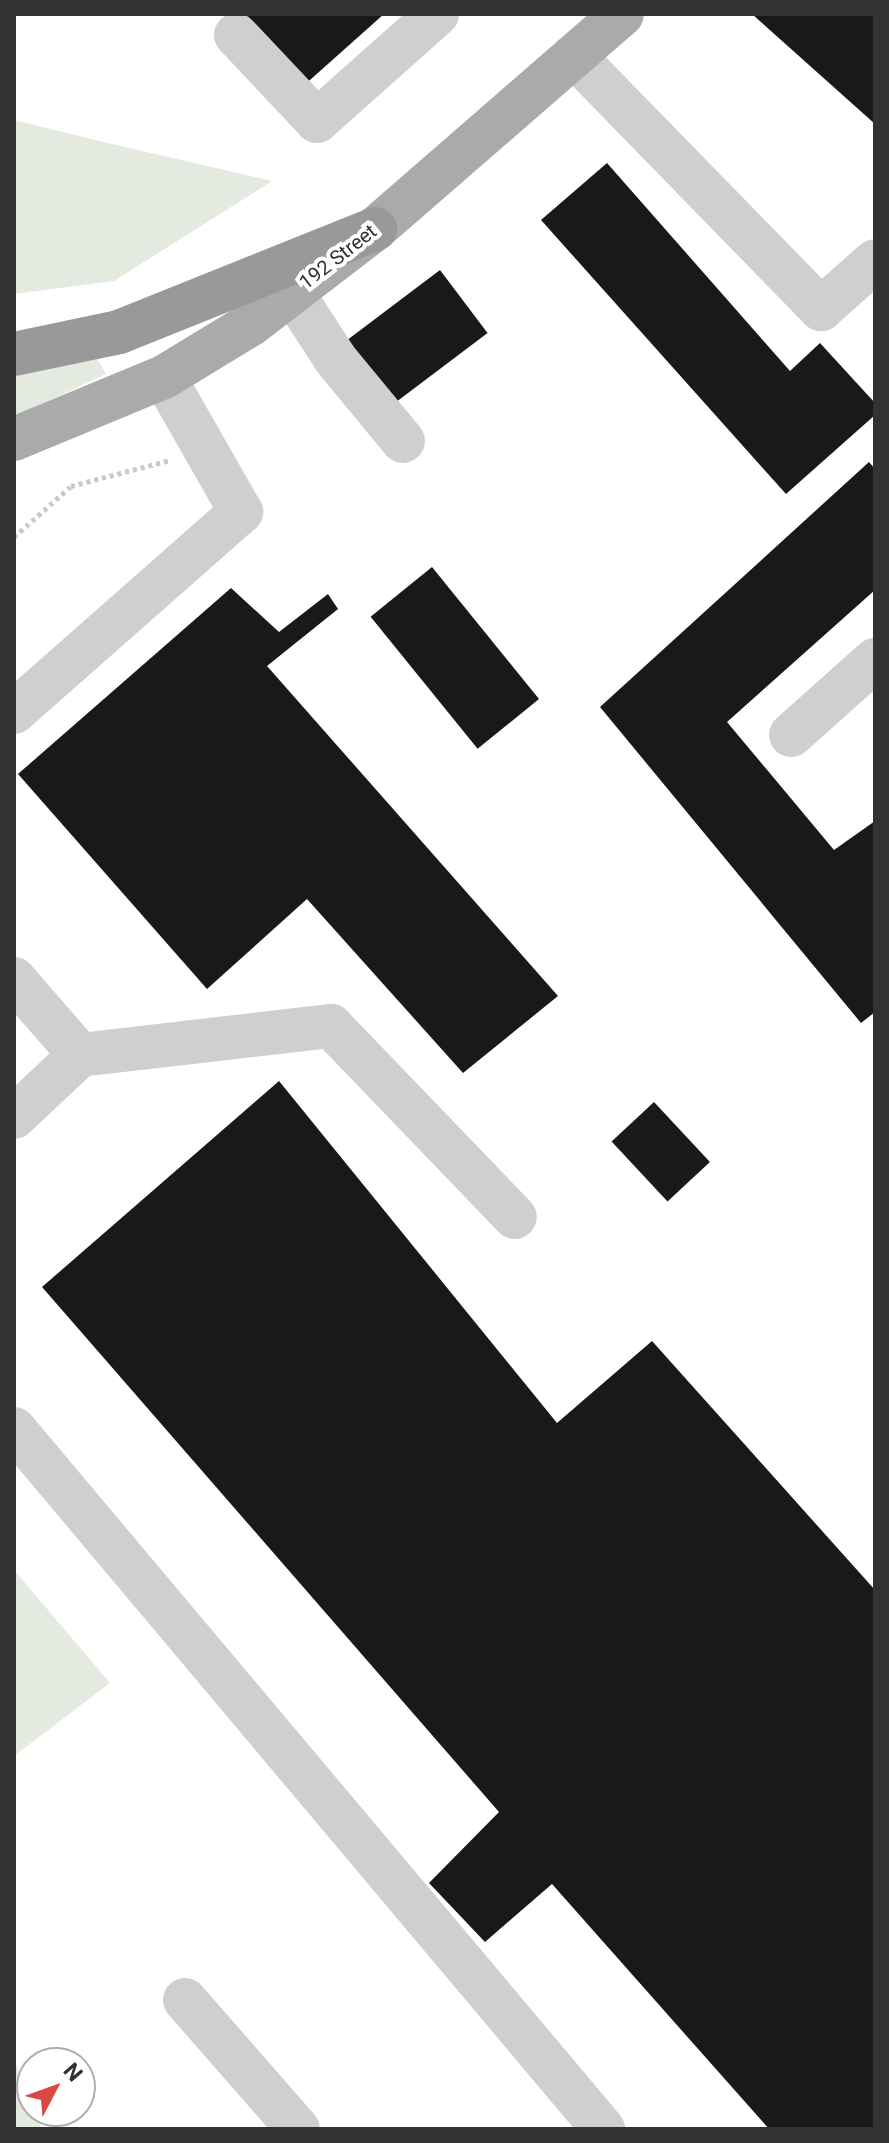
<!DOCTYPE html>
<style>
body{margin:0}
#map{position:relative;width:889px;height:2143px;overflow:hidden;background:#fff;font-family:Roboto,sans-serif}
div>[style]{position:absolute}
.green>*{inset:0;background:#e4eadf}
.building>*{inset:0;background:#191919;transform-origin:0 0}
.path>*{height:5px;margin-top:-2.5px;transform-origin:0;background:repeating-linear-gradient(90deg,#c9c9c9 0 4px,transparent 0 8px)}
.minor>*{height:44px;margin:-22px;padding:0 22px;transform-origin:22px;border-radius:22px;background:#cfcfcf}
.major>*{height:44px;margin:-22px;padding:0 22px;transform-origin:22px;border-radius:22px;background:#aaa}
.highway>*{height:44px;margin:-22px;padding:0 22px;transform-origin:22px;border-radius:22px;background:#999}
span{translate:-50% -50%;white-space:nowrap;text-align:center;line-height:1.15;-webkit-text-stroke:8px #fff;paint-order:stroke}
.street-label{font-size:20px;color:#323232}
.frame{position:absolute;inset:0;border:16px solid #323232;pointer-events:none}
.north{position:absolute;left:16px;top:2047px;width:80px;height:80px;box-sizing:border-box;background:#fff;border:2px solid #adadad;border-radius:50%;rotate:49deg;font-size:22px;font-weight:700;line-height:32px;text-align:center;color:#323232}
.north::after{content:'';display:block;margin:auto;width:28px;height:36px;background:#d84845;clip-path:polygon(50% 0,100% 100%,50% 72%,0 100%)}
</style>
<div id="map">
<div class="green">
<i style="clip-path:polygon(14px 120px,112px 144px,272px 181px,114px 281px,14px 294px)"></i>
<i style="clip-path:polygon(93px 351px,106px 374px,14px 417px,14px 372px)"></i>
<i style="clip-path:polygon(14px 1570px,110px 1683px,14px 1756px)"></i>
<i style="clip-path:polygon(14px 2058px,32px 2111px,43px 2129px,14px 2129px)"></i>
</div>
<div class="building">
<i style="clip-path:polygon(232px 14px,384px 14px,301px 88px)"></i>
<i style="clip-path:polygon(752px 14px,875px 14px,875px 124px)"></i>
<i style="clip-path:polygon(607px 163px,790px 371px,820px 343px,875px 403px,875px 415px,786px 494px,541px 220px)"></i>
<i style="left:440px;top:270px;width:79px;height:124px;rotate:53deg"></i>
<i style="clip-path:polygon(869px 462px,875px 469px,875px 590px,727px 722px,834px 850px,875px 821px,875px 1012px,861px 1023px,600px 707px)"></i>
<i style="left:432px;top:567px;width:170px;height:79px;rotate:51deg"></i>
<i style="clip-path:polygon(231px 588px,279px 632px,328px 594px,338px 609px,267px 666px,558px 996px,463px 1073px,307px 899px,207px 989px,18px 774px)"></i>
<i style="clip-path:polygon(279px 1081px,557px 1423px,652px 1341px,875px 1590px,875px 2129px,769px 2129px,552px 1884px,485px 1942px,429px 1883px,499px 1812px,42px 1287px)"></i>
<i style="left:654px;top:1102px;width:82px;height:58px;rotate:47deg"></i>
</div>
<div class="path">
<i style="left:14px;top:537px;width:76px;rotate:-41.8deg"></i>
<i style="left:71px;top:486px;width:102px;rotate:-14.7deg"></i>
</div>
<div class="minor">
<i style="left:236px;top:35px;width:118px;rotate:46.7deg"></i>
<i style="left:317px;top:121px;width:161px;rotate:-41.7deg"></i>
<i style="left:574px;top:56px;width:354px;rotate:45.7deg"></i>
<i style="left:821px;top:309px;width:72px;rotate:-41.6deg"></i>
<i style="left:292px;top:292px;width:81px;rotate:57.1deg"></i>
<i style="left:336px;top:360px;width:105px;rotate:50.4deg"></i>
<i style="left:14px;top:712px;width:303px;rotate:-41.4deg"></i>
<i style="left:241px;top:512px;width:155px;rotate:-119.7deg"></i>
<i style="left:791px;top:735px;width:113px;rotate:-41.8deg"></i>
<i style="left:14px;top:979px;width:101px;rotate:49deg"></i>
<i style="left:80px;top:1055px;width:253px;rotate:-6.6deg"></i>
<i style="left:331px;top:1026px;width:265px;rotate:46.1deg"></i>
<i style="left:14px;top:1117px;width:91px;rotate:-43.2deg"></i>
<i style="left:14px;top:1429px;width:915px;rotate:49.92deg"></i>
<i style="left:185px;top:2000px;width:171px;rotate:48.8deg"></i>
</div>
<div class="major">
<i style="left:14px;top:439px;width:162px;rotate:-22.5deg"></i>
<i style="left:164px;top:377px;width:102px;rotate:-31.3deg"></i>
<i style="left:251px;top:324px;width:156px;rotate:-37.5deg"></i>
<i style="left:375px;top:229px;width:327px;rotate:-41deg"></i>
</div>
<div class="highway">
<i style="left:14px;top:354px;width:107px;rotate:-11.8deg"></i>
<i style="left:119px;top:332px;width:276px;rotate:-21.9deg"></i>
</div>
<div class="street-label">
<span style="left:338px;top:257px;rotate:-38deg">192 Street</span>
</div>
<div class="frame"></div>
<div class="north">N</div>
</div>
